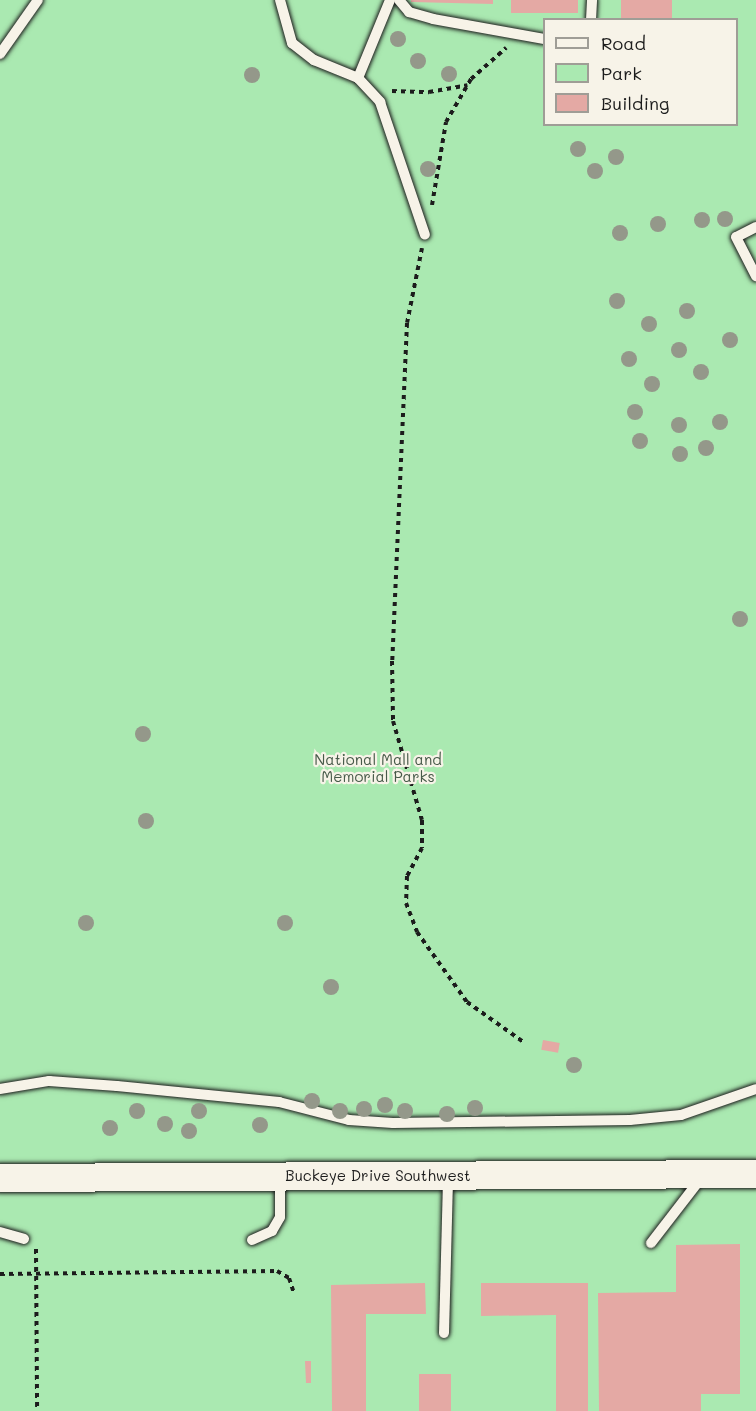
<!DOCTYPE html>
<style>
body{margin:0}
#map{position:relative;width:756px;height:1411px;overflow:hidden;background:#f3e4da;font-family:Mali,sans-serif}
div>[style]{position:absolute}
.green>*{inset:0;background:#aae9b1}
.building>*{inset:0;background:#e4a9a4;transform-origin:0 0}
.path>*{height:4px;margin-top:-2px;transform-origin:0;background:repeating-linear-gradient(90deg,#1c1c1c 0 4.5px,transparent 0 9px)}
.roads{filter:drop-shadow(0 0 2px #1c1c1c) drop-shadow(0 0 2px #1c1c1c)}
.service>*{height:10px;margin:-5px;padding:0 5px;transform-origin:5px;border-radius:5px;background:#f7f3e8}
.tertiary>*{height:28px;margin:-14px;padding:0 14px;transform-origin:14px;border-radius:14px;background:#f7f3e8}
.trees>*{width:16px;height:16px;margin:-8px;border-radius:50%;background:#94988a}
span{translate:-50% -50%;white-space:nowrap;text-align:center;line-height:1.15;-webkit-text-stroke:4.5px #f7f3e8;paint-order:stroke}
.park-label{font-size:15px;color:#475a49}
.street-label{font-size:15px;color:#1c1c1c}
.legend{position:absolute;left:543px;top:18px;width:195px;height:108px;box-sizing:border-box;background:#f7f3e8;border:2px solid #9f9d96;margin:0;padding:8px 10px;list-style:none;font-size:18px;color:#1c1c1c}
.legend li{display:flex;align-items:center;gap:12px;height:30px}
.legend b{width:30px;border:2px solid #9f9d96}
</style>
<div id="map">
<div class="green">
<i style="clip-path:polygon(evenodd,0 0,756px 0,756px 1411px,0 1411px,0 0,544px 20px,736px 20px,736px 124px,544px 124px,544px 20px)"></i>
</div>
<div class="building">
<i style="clip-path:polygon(411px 0,493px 0,493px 4px,411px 2px)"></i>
<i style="left:511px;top:0;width:67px;height:13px"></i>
<i style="left:621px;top:0;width:51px;height:19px"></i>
<i style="left:543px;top:1040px;width:17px;height:10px;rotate:10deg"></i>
<i style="clip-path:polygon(740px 1244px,740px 1394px,701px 1394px,701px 1411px,599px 1411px,598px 1293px,676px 1292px,676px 1245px)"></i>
<i style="clip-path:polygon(425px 1283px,426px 1314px,366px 1314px,366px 1411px,332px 1411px,331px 1285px)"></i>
<i style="clip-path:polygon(481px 1283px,588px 1283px,588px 1411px,556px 1411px,556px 1315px,481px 1316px)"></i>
<i style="clip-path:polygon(305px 1361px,311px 1361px,311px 1383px,306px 1383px)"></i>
<i style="left:451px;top:1374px;width:37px;height:32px;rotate:90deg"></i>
</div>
<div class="path">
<i style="left:392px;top:91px;width:37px;rotate:2deg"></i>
<i style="left:429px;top:92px;width:39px;rotate:-10deg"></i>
<i style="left:432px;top:205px;width:84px;rotate:-80.4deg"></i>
<i style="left:446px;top:122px;width:50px;rotate:-59.8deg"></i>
<i style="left:471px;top:79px;width:47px;rotate:-41.5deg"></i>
<i style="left:422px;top:248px;width:76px;rotate:101.3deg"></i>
<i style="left:407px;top:323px;width:338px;rotate:92.5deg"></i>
<i style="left:392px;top:661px;width:60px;rotate:89deg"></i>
<i style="left:393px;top:721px;width:103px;rotate:73.7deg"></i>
<i style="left:422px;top:820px;width:28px;rotate:90deg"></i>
<i style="left:422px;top:848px;width:32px;rotate:118deg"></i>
<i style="left:407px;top:876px;width:27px;rotate:92deg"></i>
<i style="left:406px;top:903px;width:31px;rotate:69deg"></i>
<i style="left:417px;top:932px;width:86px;rotate:54.5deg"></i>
<i style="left:467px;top:1002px;width:71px;rotate:35.3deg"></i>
<i style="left:36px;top:1249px;width:162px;rotate:89.6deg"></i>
<i style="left:0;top:1274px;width:277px;rotate:-0.6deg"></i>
<i style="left:277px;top:1271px;width:14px;rotate:30deg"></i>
<i style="left:289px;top:1278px;width:16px;rotate:72deg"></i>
</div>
<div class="roads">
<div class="service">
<i style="left:280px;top:0;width:45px;rotate:74.4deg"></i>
<i style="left:292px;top:43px;width:28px;rotate:38deg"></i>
<i style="left:314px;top:60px;width:48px;rotate:22.2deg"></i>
<i style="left:358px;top:78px;width:33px;rotate:47deg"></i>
<i style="left:380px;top:102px;width:140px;rotate:71.3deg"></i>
<i style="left:399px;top:0;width:16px;rotate:50deg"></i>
<i style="left:409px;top:12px;width:25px;rotate:16deg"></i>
<i style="left:433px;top:19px;width:113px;rotate:10.2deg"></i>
<i style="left:591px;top:20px;width:20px;rotate:-87deg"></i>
<i style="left:0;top:54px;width:66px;rotate:-54.9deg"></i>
<i style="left:358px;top:78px;width:84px;rotate:-67.7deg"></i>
<i style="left:756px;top:227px;width:22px;rotate:153deg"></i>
<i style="left:736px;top:237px;width:44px;rotate:62.9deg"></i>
<i style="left:0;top:1089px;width:50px;rotate:-9.3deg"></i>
<i style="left:49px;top:1081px;width:68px;rotate:4.2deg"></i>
<i style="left:117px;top:1086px;width:163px;rotate:5.6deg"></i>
<i style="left:279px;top:1102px;width:72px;rotate:14.4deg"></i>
<i style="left:349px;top:1120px;width:44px;rotate:3.9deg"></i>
<i style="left:393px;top:1123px;width:237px;rotate:-0.7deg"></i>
<i style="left:630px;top:1120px;width:51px;rotate:-5.6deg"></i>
<i style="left:681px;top:1115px;width:79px;rotate:-19.1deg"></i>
<i style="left:0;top:1232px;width:25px;rotate:16deg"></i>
<i style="left:252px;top:1240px;width:22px;rotate:-24deg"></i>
<i style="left:272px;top:1231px;width:16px;rotate:-60deg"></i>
<i style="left:280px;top:1217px;width:40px;rotate:-90deg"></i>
<i style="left:651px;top:1243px;width:83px;rotate:-52.3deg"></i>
<i style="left:444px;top:1333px;width:157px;rotate:-88.5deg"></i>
</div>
<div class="tertiary">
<i style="left:0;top:1178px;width:756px;rotate:-0.3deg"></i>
</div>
</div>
<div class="trees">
<i style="left:398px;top:39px"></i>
<i style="left:418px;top:61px"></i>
<i style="left:449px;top:74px"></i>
<i style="left:252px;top:75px"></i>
<i style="left:578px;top:149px"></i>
<i style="left:616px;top:157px"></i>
<i style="left:428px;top:169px"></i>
<i style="left:595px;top:171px"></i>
<i style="left:725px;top:219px"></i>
<i style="left:702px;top:220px"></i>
<i style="left:658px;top:224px"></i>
<i style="left:620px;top:233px"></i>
<i style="left:617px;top:301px"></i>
<i style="left:687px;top:311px"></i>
<i style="left:649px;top:324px"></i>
<i style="left:730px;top:340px"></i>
<i style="left:679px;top:350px"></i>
<i style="left:629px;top:359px"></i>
<i style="left:701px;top:372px"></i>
<i style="left:652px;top:384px"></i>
<i style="left:635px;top:412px"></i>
<i style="left:720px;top:422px"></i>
<i style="left:679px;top:425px"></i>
<i style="left:640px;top:441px"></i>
<i style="left:706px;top:448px"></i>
<i style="left:680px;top:454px"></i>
<i style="left:740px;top:619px"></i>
<i style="left:143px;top:734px"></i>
<i style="left:146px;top:821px"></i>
<i style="left:86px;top:923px"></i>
<i style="left:285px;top:923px"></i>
<i style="left:331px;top:987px"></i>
<i style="left:574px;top:1065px"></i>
<i style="left:312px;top:1101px"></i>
<i style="left:385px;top:1105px"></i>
<i style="left:475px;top:1108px"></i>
<i style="left:364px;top:1109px"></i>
<i style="left:137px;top:1111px"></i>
<i style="left:199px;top:1111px"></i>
<i style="left:340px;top:1111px"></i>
<i style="left:405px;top:1111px"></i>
<i style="left:447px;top:1114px"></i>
<i style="left:165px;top:1124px"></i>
<i style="left:260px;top:1125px"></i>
<i style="left:110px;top:1128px"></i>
<i style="left:189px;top:1131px"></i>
</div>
<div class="park-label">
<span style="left:378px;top:768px">National Mall and<br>Memorial Parks</span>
</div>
<div class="street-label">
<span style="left:378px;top:1176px">Buckeye Drive Southwest</span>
</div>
<ul class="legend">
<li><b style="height:8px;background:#f7f3e8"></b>Road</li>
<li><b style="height:16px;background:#aae9b1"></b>Park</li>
<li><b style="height:16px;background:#e4a9a4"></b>Building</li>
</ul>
</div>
